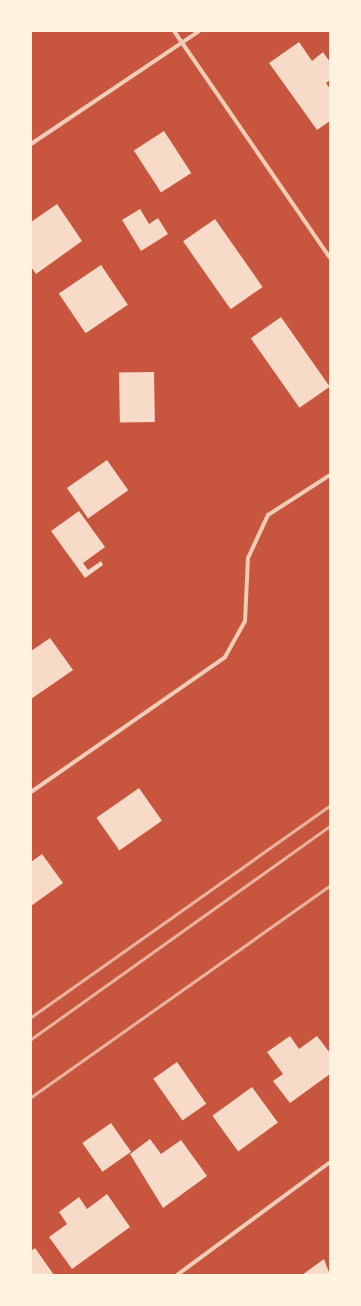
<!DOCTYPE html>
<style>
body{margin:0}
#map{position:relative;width:361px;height:1306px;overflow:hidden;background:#c8553d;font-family:Inter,sans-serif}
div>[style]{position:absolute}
.building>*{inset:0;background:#f7dbc8;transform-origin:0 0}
.minor>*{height:4px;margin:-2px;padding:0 2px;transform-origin:2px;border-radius:2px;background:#f1ccb7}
.rail>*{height:3px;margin:-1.5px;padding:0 1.5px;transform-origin:1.5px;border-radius:1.5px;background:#e9b49f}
span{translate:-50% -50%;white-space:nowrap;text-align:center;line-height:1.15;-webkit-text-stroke:3px #fff3e0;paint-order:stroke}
.frame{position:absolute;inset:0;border:32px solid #fff3e0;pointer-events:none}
</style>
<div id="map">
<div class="building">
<i style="clip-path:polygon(299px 42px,312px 61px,323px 52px,330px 62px,330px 80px,326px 83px,330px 89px,330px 121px,317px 130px,269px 63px)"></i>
<i style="left:164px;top:131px;width:50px;height:36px;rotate:57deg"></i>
<i style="clip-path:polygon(57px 204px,82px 241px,36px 274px,31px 267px,31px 222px)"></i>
<i style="clip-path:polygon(140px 209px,149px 224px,158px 218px,168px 234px,141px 251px,122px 220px)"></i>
<i style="left:215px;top:219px;width:83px;height:39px;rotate:55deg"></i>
<i style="left:101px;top:265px;width:48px;height:51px;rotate:56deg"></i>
<i style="left:281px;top:317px;width:85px;height:37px;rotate:55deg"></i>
<i style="left:154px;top:372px;width:50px;height:35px;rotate:89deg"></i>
<i style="left:107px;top:460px;width:37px;height:49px;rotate:55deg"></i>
<i style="clip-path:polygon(79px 511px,105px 547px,83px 563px,88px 570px,101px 561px,103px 565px,85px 578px,51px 531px)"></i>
<i style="clip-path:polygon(50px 638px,73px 670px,31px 699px,31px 651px)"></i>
<i style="left:139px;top:788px;width:40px;height:52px;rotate:55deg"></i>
<i style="clip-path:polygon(42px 854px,63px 883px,31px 906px,31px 862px)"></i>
<i style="clip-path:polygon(290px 1036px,299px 1049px,317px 1036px,330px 1053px,330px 1074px,290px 1103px,273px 1081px,283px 1074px,267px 1052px)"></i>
<i style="left:177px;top:1062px;width:51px;height:29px;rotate:55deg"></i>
<i style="left:252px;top:1087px;width:44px;height:49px;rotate:54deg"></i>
<i style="left:111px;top:1123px;width:35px;height:35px;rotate:55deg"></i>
<i style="clip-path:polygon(150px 1139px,161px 1154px,181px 1140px,207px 1176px,163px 1208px,130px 1154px)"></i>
<i style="clip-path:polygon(107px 1194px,130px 1227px,72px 1269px,49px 1237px,67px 1224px,59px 1212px,79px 1197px,87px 1209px)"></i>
<i style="clip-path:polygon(35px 1248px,54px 1275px,31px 1275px,31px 1251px)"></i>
<i style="clip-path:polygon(324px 1259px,330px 1275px,302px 1275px)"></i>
</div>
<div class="minor">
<i style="left:174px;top:31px;width:275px;rotate:55.5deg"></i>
<i style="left:31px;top:144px;width:202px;rotate:-33.9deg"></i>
<i style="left:31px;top:792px;width:236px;rotate:-34.8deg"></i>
<i style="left:225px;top:657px;width:41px;rotate:-60.9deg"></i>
<i style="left:245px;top:621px;width:63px;rotate:-87.3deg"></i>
<i style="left:248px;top:558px;width:47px;rotate:-65.1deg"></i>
<i style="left:268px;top:515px;width:74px;rotate:-32.8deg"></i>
<i style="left:177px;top:1275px;width:190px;rotate:-36.4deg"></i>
</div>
<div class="rail">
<i style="left:31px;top:1017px;width:367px;rotate:-35.3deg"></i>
<i style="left:31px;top:1039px;width:367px;rotate:-35.5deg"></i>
<i style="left:31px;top:1097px;width:367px;rotate:-35.3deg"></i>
</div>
<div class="frame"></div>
</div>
